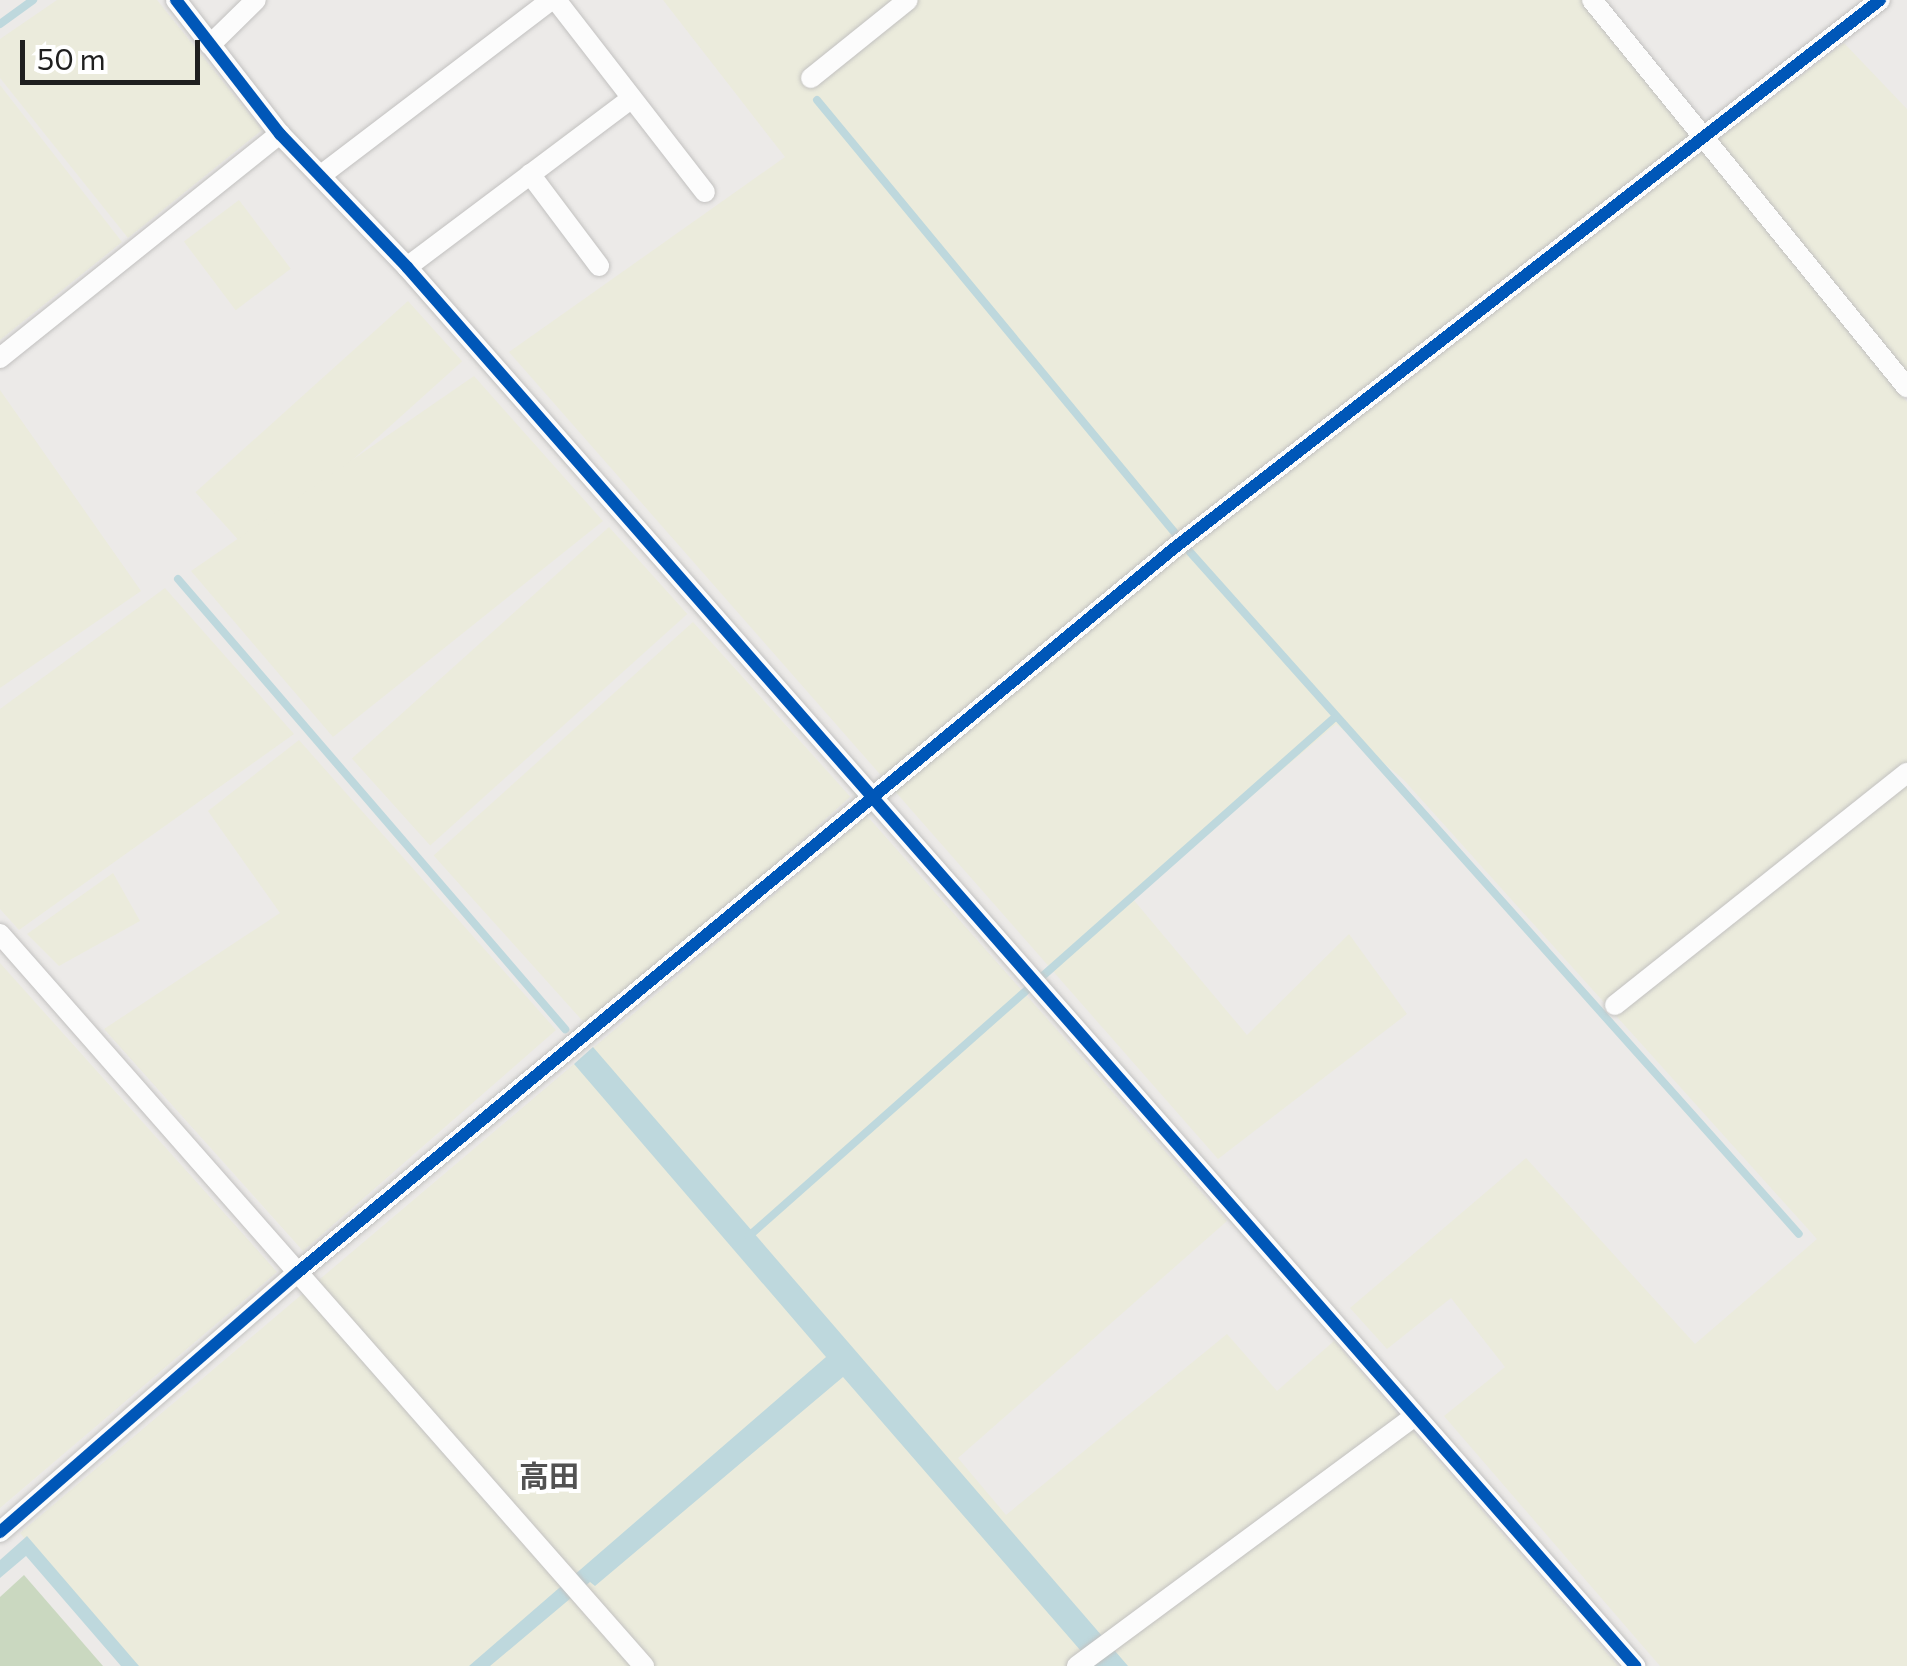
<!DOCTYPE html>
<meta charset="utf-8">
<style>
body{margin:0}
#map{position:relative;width:1907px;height:1666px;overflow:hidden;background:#eceae8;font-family:Commissioner,"Noto Sans JP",sans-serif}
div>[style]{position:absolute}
.farmland>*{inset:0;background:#ebebdc;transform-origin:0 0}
.forest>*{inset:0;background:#cad8c0}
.water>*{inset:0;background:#bed8dd}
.stream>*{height:8px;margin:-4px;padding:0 4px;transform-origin:4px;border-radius:4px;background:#bed8dd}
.roads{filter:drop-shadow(0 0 2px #c2c1c0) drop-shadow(0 0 2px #c2c1c0)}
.street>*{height:20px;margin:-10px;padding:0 10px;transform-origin:10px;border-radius:10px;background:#fcfcfc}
.cycleway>*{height:12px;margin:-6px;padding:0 6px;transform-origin:6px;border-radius:6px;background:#0057b8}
span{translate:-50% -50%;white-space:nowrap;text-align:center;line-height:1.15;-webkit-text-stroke:8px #fff;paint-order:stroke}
.neighbourhood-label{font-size:30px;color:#525252;font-weight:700}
.scale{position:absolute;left:20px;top:40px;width:180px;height:45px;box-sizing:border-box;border:5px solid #1f1f1f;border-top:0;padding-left:12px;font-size:30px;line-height:35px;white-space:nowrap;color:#1f1f1f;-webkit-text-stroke:8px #fff;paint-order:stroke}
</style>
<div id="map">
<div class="farmland">
<i style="clip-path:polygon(57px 0,157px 0,262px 130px,128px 238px,0 78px,0 39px)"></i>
<i style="clip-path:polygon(663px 0,1602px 0,1717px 140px,1844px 43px,1907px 109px,1907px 377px,1895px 387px,1907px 402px,1907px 1666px,1660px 1666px,1444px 1416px,1505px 1367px,1451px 1298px,1387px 1349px,1350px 1308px,1526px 1158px,1695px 1344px,1817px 1239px,1403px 779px,1336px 724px,1132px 898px,1247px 1035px,1349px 934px,1407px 1014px,1218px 1159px,509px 352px,785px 157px)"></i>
<i style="clip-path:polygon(0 85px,122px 242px,0 340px)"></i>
<i style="left:239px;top:200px;width:86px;height:69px;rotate:53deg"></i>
<i style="left:408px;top:301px;width:81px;height:286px;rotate:48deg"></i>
<i style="clip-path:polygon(474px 376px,603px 521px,333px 737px,191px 571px)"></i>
<i style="clip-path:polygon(0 390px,141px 591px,0 688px)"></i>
<i style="left:609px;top:527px;width:117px;height:346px;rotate:48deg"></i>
<i style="clip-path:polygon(165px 588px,294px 734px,19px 930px,0 909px,0 709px)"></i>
<i style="left:693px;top:622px;width:235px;height:349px;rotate:48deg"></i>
<i style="clip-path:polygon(299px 740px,556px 1030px,303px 1251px,104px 1029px,280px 913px,208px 811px)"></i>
<i style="clip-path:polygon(867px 816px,1227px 1221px,958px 1458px,1006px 1515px,1227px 1334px,1277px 1391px,1334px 1341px,1618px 1666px,134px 1666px,20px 1533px)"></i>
<i style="clip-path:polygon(113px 873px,140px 921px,59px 966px,27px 934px)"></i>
<i style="clip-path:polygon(0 963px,277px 1272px,0 1508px)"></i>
</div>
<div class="forest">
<i style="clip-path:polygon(24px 1575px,103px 1666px,0 1666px,0 1597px)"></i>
</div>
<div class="water">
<i style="clip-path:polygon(593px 1047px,1128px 1666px,1094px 1666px,843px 1377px,595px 1586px,590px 1582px,490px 1666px,469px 1666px,826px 1357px,574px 1064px)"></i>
<i style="clip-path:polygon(27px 1536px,139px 1666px,121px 1666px,26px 1556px,0 1578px,0 1560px)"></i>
</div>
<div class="stream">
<i style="left:0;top:24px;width:41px;rotate:-36deg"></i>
<i style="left:817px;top:100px;width:562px;rotate:50.42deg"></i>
<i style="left:1190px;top:552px;width:914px;rotate:48.24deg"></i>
<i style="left:178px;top:579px;width:594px;rotate:49.3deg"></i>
<i style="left:749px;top:1236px;width:781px;rotate:-41.52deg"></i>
</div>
<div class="roads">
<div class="street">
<i style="left:176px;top:0;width:170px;rotate:52.2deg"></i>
<i style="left:280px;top:134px;width:184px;rotate:46.3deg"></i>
<i style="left:407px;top:267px;width:1862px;rotate:48.72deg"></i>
<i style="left:556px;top:0;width:243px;rotate:52.2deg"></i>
<i style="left:1592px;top:0;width:499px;rotate:50.9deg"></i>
<i style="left:210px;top:45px;width:64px;rotate:-44.4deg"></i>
<i style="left:811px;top:78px;width:124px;rotate:-38.8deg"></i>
<i style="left:530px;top:174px;width:115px;rotate:53.1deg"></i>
<i style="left:320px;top:176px;width:290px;rotate:-37.3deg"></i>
<i style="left:407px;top:267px;width:281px;rotate:-36.9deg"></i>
<i style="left:0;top:358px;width:359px;rotate:-38.7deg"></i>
<i style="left:0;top:934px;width:975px;rotate:48.66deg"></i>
<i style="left:1615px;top:1005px;width:373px;rotate:-38.5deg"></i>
<i style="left:0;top:1532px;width:394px;rotate:-41.1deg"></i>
<i style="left:297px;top:1273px;width:1136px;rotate:-39.57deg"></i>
<i style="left:1173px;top:549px;width:895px;rotate:-37.83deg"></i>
<i style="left:1077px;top:1666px;width:420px;rotate:-36.5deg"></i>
</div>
</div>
<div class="cycleway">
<i style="left:176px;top:0;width:170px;rotate:52.2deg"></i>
<i style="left:280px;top:134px;width:184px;rotate:46.3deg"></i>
<i style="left:407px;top:267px;width:1862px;rotate:48.72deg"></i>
<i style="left:0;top:1532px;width:394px;rotate:-41.1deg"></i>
<i style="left:297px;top:1273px;width:1136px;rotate:-39.57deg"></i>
<i style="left:1173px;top:549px;width:895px;rotate:-37.83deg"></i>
</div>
<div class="neighbourhood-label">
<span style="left:549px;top:1475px">高田</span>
</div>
<div class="scale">50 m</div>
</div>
